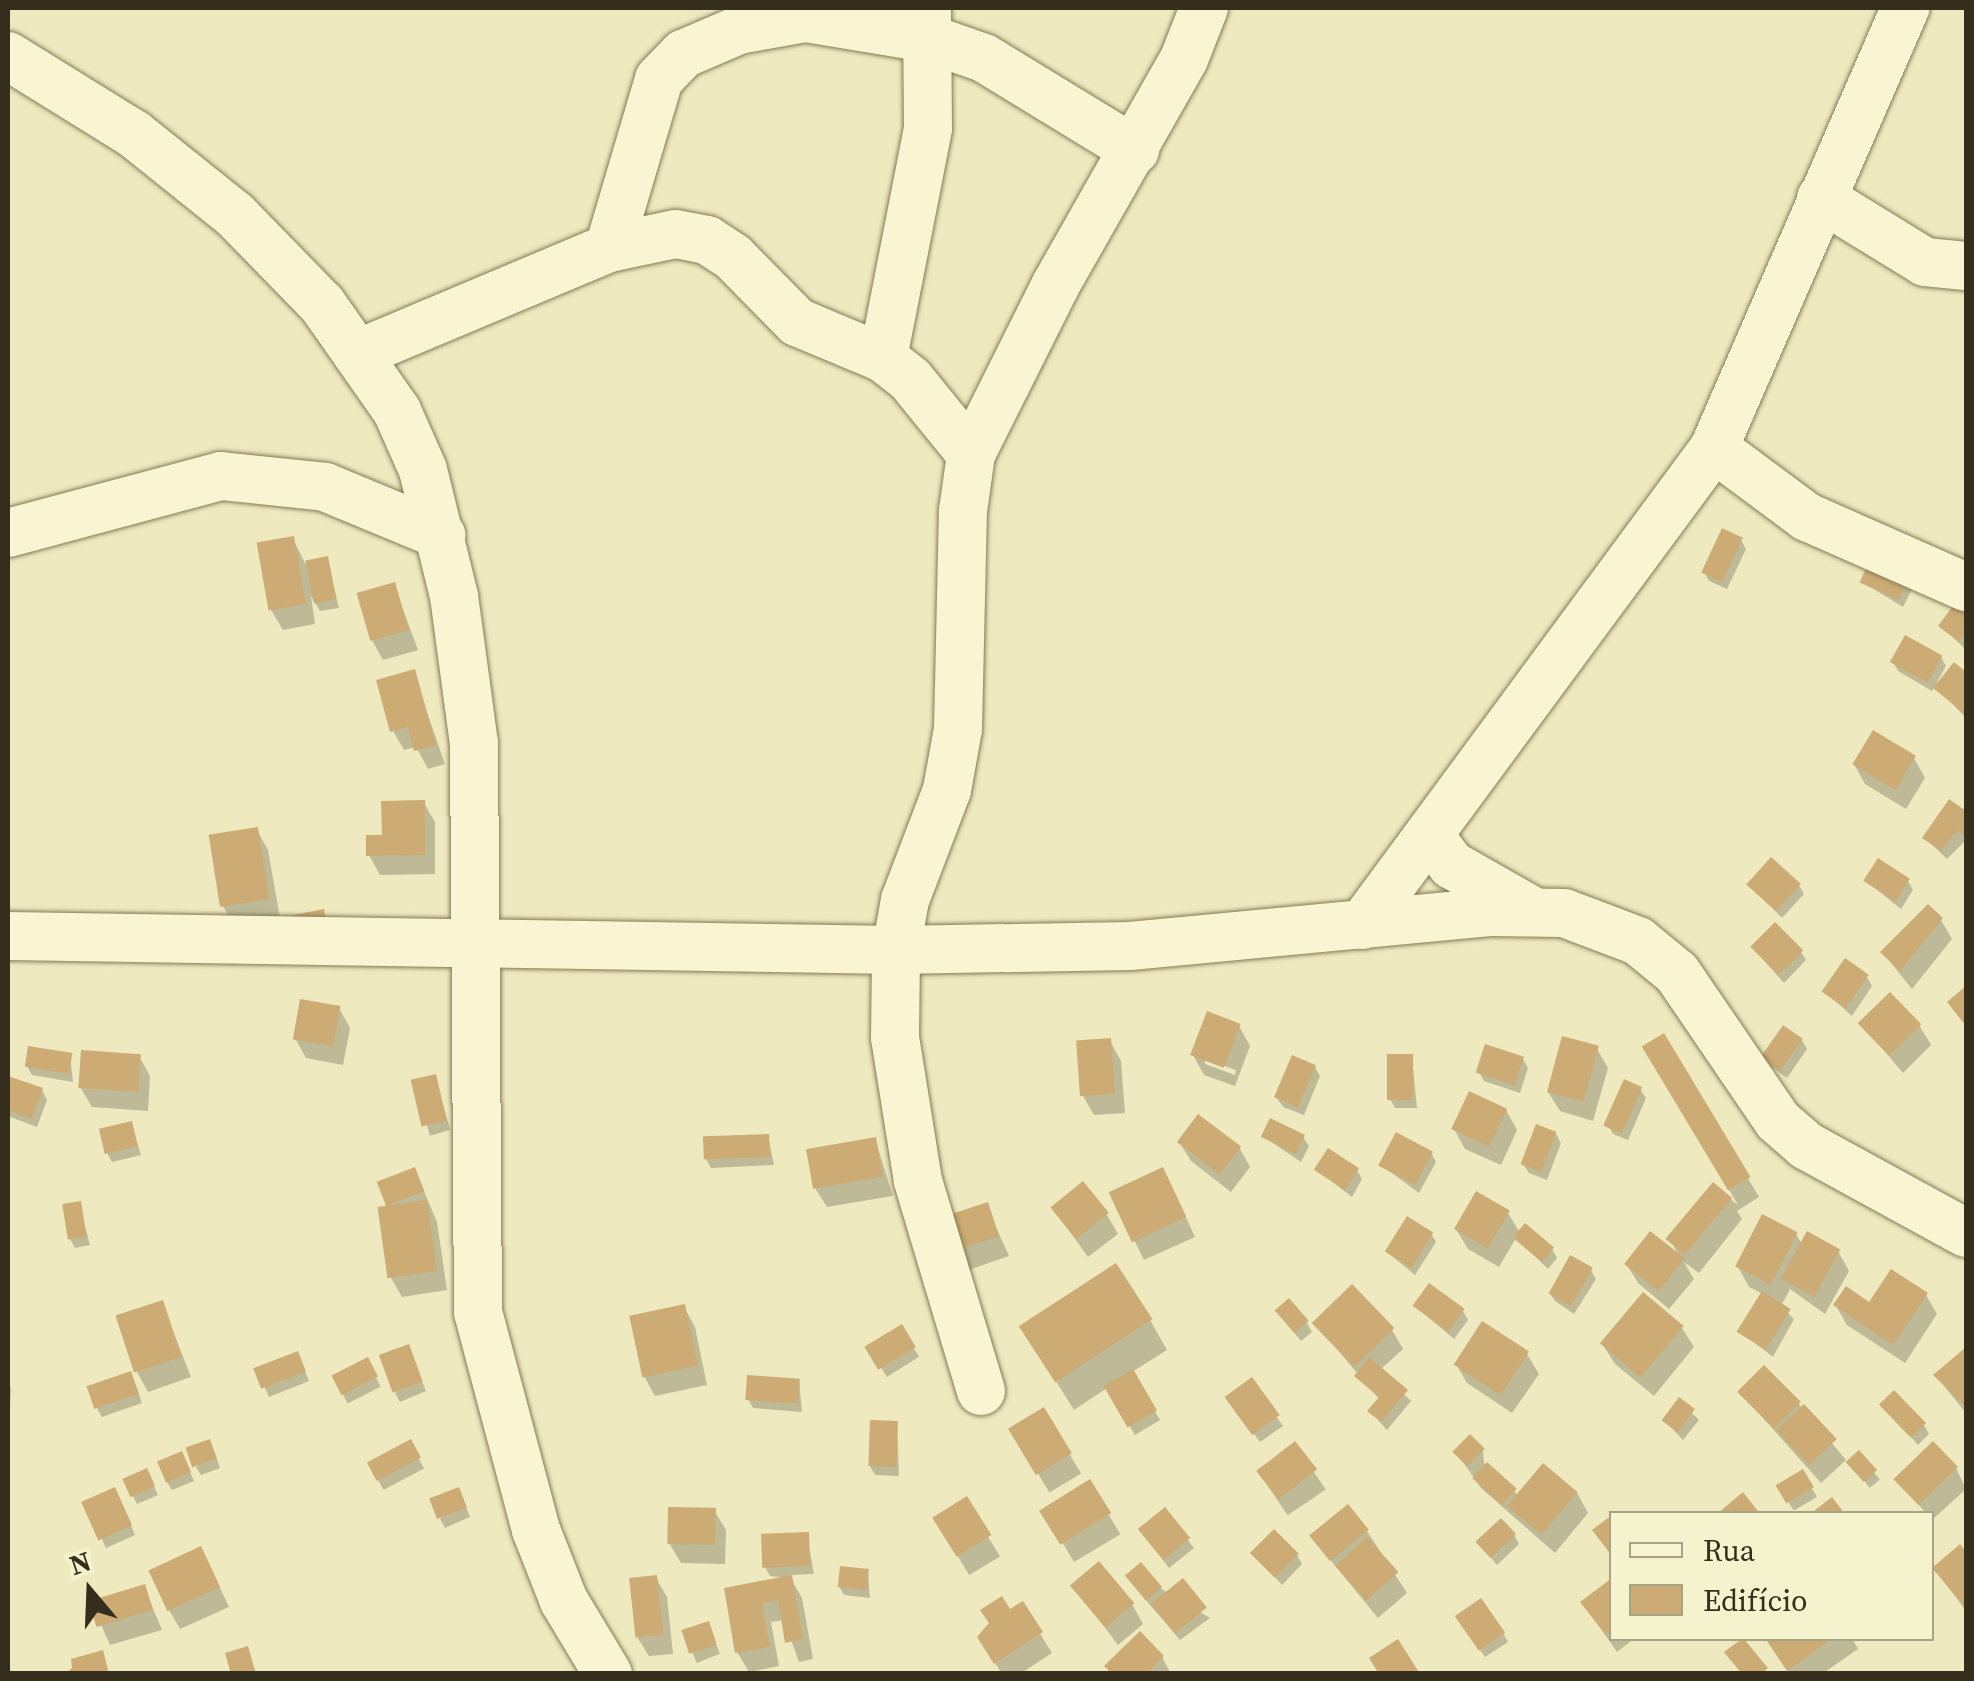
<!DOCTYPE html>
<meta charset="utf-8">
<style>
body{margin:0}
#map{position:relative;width:1974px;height:1681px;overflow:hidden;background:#eee9bf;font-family:"Source Serif 4",serif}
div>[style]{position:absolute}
.shadow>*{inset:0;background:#0003;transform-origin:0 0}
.building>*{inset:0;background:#ccab74;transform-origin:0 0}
.roads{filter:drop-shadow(0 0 2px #867a57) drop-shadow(0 0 2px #867a57)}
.minor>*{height:48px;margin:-24px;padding:0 24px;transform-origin:24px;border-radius:24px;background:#f9f5d2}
span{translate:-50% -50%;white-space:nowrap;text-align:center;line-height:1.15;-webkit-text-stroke:8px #f5f2ce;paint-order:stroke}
.frame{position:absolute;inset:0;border:10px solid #362e1c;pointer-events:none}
.legend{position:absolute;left:1609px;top:1511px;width:325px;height:130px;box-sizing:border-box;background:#f5f2ce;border:2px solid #a9a487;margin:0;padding:12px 18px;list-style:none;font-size:30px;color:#362e1c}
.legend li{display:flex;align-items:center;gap:20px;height:50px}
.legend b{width:50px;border:2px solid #a9a487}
.north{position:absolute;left:40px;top:1541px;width:100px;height:100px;-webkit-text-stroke:8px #f5f2ce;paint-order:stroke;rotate:341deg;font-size:28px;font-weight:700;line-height:40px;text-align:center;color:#362e1c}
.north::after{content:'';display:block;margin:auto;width:35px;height:45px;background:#362e1c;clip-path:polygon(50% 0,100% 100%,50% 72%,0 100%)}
</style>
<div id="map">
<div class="shadow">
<i style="clip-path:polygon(293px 539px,305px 563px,327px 559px,339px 608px,320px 611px,311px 596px,315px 624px,283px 630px,271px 610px)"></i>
<i style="clip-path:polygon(1741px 540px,1746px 549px,1727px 589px,1709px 581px,1704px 572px)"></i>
<i style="clip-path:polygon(1862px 582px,1914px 585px,1903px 607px)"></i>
<i style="clip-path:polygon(394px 585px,418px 650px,383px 660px,372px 640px)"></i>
<i style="clip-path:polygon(1966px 607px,1966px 647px,1965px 649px,1941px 626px)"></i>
<i style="clip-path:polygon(1941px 657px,1946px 666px,1936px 684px,1954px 666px,1966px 675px,1966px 718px,1935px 686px,1932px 691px,1898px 671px,1893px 662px)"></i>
<i style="clip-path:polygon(413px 672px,445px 764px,428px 769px,416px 747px,404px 750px,393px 731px)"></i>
<i style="clip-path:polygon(1914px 758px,1925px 778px,1906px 809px,1865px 784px,1854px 764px)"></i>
<i style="clip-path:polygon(424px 803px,435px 822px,435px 874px,380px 875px,369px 855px)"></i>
<i style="clip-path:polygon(1950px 803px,1966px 814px,1966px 840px,1947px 859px,1925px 838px)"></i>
<i style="clip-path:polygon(257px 830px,268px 850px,280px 918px,234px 926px,223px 906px)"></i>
<i style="clip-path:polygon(1866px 881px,1908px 881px,1913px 890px,1901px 909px)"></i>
<i style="clip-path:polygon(1749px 884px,1799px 885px,1804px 894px,1782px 918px)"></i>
<i style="clip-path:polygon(1941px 920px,1952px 939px,1912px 989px,1883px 953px)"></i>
<i style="clip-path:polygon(1753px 948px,1801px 952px,1806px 960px,1784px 983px)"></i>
<i style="clip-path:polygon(1867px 977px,1872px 986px,1852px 1016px,1825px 992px)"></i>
<i style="clip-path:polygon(339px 1008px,350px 1028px,343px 1065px,306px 1058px,295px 1038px)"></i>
<i style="clip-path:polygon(1861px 1023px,1919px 1025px,1931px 1045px,1903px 1073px)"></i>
<i style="clip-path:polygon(evenodd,1239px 1026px,1250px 1046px,1235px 1086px,1204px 1075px,1193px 1055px,1239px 1026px,1205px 1059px,1236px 1070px,1235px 1075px,1205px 1064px,1205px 1059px)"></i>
<i style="clip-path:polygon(1663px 1036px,1759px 1197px,1737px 1211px,1742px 1219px,1699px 1273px,1684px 1262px,1694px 1279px,1669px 1309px,1638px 1283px,1626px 1263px,1680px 1257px,1670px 1240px,1714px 1186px,1738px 1205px,1645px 1047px)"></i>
<i style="clip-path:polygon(1802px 1040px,1807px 1049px,1787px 1078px,1770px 1066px,1764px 1057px)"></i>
<i style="clip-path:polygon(1110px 1041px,1121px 1061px,1125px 1113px,1094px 1115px,1083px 1096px)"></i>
<i style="clip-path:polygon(1597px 1049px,1608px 1068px,1593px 1121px,1560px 1111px,1548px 1092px)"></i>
<i style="clip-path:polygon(70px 1055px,73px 1082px,32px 1075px,27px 1066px)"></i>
<i style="clip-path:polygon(139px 1056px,150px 1076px,148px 1111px,92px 1107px,80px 1087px)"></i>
<i style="clip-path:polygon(1412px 1057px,1417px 1108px,1395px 1108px,1390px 1099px)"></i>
<i style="clip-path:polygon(1523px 1059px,1528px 1068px,1520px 1093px,1484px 1081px,1479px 1072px)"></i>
<i style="clip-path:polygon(1315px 1067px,1320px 1076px,1304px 1115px,1283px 1107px,1277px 1098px)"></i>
<i style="left:435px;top:1077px;width:55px;height:21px;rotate:74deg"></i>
<i style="clip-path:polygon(8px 1079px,42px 1090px,47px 1100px,37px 1127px,8px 1116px)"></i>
<i style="clip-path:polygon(1640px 1089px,1646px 1098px,1628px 1140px,1613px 1134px,1608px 1125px)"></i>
<i style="clip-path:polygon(1506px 1110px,1517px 1130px,1501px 1165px,1465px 1149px,1454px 1129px)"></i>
<i style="clip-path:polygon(131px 1124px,141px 1155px,112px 1162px,107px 1153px)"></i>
<i style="clip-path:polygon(1556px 1134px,1561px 1143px,1547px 1180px,1529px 1173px,1523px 1164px)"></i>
<i style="clip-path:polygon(768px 1136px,774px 1165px,711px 1168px,706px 1159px)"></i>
<i style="clip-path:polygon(1264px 1137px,1303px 1137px,1309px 1146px,1301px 1162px)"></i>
<i style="clip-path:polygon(875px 1139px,893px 1196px,827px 1207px,815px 1188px,809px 1151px)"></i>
<i style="clip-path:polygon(1179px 1142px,1239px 1147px,1250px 1167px,1231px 1192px,1191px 1161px)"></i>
<i style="clip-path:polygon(1431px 1153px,1436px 1162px,1419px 1193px,1381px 1165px)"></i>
<i style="clip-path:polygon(1317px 1170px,1357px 1170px,1362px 1179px,1352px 1197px)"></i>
<i style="clip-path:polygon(419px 1179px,437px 1222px,447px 1290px,402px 1297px,391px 1278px,386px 1203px)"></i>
<i style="clip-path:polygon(1173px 1190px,1195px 1237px,1144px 1260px,1111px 1193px)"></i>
<i style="clip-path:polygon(79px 1204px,90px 1245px,75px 1248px,70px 1239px)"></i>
<i style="clip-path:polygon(986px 1205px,1009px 1256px,963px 1272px,952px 1252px)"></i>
<i style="clip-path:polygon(1053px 1208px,1107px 1215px,1118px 1234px,1088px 1257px)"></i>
<i style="clip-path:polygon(1508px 1213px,1520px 1233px,1552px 1249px,1557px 1258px,1548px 1269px,1516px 1238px,1499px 1267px,1468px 1249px,1456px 1229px)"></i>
<i style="clip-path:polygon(1431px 1233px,1436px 1242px,1415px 1275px,1387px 1252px)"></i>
<i style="clip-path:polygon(1796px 1234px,1802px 1244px,1838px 1251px,1849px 1271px,1825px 1314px,1790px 1289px,1781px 1306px,1794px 1319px,1773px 1357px,1741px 1332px,1763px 1294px,1749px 1287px,1738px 1267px)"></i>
<i style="clip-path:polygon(1591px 1270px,1596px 1279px,1574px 1314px,1555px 1301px,1549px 1292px)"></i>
<i style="clip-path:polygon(1926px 1295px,1937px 1314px,1905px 1363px,1847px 1325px,1836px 1306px)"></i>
<i style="clip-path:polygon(162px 1303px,191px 1377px,148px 1392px,137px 1372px)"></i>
<i style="clip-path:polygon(1415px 1306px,1463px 1311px,1468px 1320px,1454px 1339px)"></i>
<i style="clip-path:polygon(684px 1307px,695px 1327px,707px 1385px,655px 1396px,644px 1376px)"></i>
<i style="clip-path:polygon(1283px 1319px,1307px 1323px,1312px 1332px,1301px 1341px)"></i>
<i style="clip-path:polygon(1150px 1320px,1167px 1350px,1132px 1372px,1160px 1420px,1135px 1435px,1107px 1388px,1074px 1410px,1040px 1356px)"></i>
<i style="clip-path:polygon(1314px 1322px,1392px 1330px,1403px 1349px,1380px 1370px,1411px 1401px,1387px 1430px,1370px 1411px,1380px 1400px)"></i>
<i style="left:901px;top:1328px;width:34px;height:38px;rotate:58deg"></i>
<i style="clip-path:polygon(1682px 1328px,1694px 1347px,1654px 1396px,1615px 1364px,1603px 1345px)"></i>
<i style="clip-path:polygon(408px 1347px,426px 1391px,400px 1402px,395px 1393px)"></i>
<i style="clip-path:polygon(1966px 1350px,1966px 1413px,1936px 1376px)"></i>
<i style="clip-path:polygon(1527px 1354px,1539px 1374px,1512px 1413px,1467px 1383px,1456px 1364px)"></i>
<i style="left:367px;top:1360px;width:30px;height:37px;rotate:63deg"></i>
<i style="clip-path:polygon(302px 1363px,309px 1381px,269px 1397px,257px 1370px)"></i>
<i style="clip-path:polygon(799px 1381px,802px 1412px,753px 1408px,748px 1399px)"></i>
<i style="clip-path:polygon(1251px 1381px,1283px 1426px,1260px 1442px,1233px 1406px)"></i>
<i style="clip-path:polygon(8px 1382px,11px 1389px,8px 1440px)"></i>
<i style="clip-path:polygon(135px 1383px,142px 1403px,102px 1417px,97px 1408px)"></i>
<i style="clip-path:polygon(1740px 1392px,1799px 1404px,1846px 1460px,1821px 1483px)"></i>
<i style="clip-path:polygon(1679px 1400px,1699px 1420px,1683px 1440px,1664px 1420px)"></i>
<i style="clip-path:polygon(1882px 1404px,1924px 1425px,1929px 1434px,1918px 1445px)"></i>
<i style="left:1043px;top:1410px;width:74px;height:37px;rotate:59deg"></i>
<i style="clip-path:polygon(897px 1424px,899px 1476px,875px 1475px,870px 1466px)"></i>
<i style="left:410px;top:1442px;width:30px;height:46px;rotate:62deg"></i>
<i style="left:1295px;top:1444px;width:55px;height:46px;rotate:56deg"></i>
<i style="clip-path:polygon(1483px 1450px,1484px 1463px,1519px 1496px,1577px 1493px,1588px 1513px,1555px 1553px,1481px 1488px,1456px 1452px)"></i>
<i style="clip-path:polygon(214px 1451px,220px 1468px,201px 1475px,196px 1467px)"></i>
<i style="left:1859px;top:1453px;width:34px;height:13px;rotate:52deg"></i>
<i style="clip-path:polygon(186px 1463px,194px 1481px,172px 1490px,167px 1482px)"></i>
<i style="clip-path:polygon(1956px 1468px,1966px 1489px,1932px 1520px,1896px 1479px)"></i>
<i style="left:1802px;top:1472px;width:29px;height:27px;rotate:59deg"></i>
<i style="clip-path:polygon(125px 1480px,151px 1480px,158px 1495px,137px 1504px)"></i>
<i style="left:1089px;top:1482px;width:61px;height:54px;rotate:59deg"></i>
<i style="clip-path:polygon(119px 1499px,135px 1535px,106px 1548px,85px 1503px)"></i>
<i style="clip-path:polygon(463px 1499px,470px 1517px,445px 1528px,440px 1519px)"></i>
<i style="left:966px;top:1500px;width:66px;height:36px;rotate:59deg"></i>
<i style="clip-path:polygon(714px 1510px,726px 1530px,725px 1564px,681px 1563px,669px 1543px)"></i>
<i style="clip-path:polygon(1165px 1510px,1194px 1548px,1169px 1568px,1146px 1538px)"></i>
<i style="clip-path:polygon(1367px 1531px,1407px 1593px,1378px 1618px,1319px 1546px)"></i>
<i style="clip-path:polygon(807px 1535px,814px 1574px,789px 1575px,802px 1598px,813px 1659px,799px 1662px,784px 1620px,771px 1622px,779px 1666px,749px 1672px,737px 1652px,727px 1590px,788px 1578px,770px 1576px,765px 1567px)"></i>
<i style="clip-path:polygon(1514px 1535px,1519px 1544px,1497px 1565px,1478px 1542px)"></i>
<i style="clip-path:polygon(1960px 1548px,1966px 1556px,1966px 1611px,1935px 1569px)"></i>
<i style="clip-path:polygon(1253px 1553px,1297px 1555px,1302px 1564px,1282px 1585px)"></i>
<i style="clip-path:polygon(211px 1569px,229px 1607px,180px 1629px,169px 1610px)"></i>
<i style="clip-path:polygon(868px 1572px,870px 1598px,844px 1595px,839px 1586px)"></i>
<i style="clip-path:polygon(656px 1578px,667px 1597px,673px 1654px,649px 1656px,637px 1637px)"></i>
<i style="clip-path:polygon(1612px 1581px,1612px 1638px,1635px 1638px,1617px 1652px,1583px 1603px)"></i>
<i style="clip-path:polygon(1073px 1585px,1132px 1604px,1143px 1624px,1118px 1645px)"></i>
<i style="clip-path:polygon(1133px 1585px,1160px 1588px,1210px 1618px,1180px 1640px)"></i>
<i style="clip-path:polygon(144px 1587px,162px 1630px,110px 1645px,91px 1602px)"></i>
<i style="clip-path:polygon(1022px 1604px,1052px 1653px,1020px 1674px,1002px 1674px,992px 1658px,1009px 1613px)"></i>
<i style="left:708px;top:1624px;width:32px;height:25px;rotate:68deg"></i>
<i style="clip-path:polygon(1463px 1626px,1503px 1633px,1508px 1642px,1485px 1657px)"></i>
<i style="clip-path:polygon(1767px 1638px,1852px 1638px,1858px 1649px,1822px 1674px,1790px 1674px)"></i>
<i style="clip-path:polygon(1162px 1657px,1171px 1674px,1111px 1674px,1108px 1667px)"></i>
</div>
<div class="building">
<i style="left:1722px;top:528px;width:23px;height:49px;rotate:25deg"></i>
<i style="left:294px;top:536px;width:69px;height:38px;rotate:80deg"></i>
<i style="left:328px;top:556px;width:44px;height:23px;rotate:79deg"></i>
<i style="left:1871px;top:557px;width:43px;height:28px;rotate:24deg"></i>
<i style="left:395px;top:582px;width:50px;height:40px;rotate:74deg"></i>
<i style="clip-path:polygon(1959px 598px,1966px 604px,1966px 632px,1959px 642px,1938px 626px)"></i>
<i style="left:1905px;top:635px;width:43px;height:31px;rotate:29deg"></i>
<i style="clip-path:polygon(1954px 662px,1966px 672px,1966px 715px,1933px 688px)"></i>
<i style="clip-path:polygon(415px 669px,436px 745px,414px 751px,408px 727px,390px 732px,376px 680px)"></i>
<i style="left:1873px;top:730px;width:50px;height:40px;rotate:31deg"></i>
<i style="clip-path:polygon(1949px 799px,1966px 811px,1966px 837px,1957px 830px,1941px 851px,1922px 838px)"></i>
<i style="clip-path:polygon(425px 800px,425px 855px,366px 856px,366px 835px,382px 835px,381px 801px)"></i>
<i style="left:258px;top:827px;width:73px;height:50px;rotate:81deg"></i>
<i style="left:1771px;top:857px;width:40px;height:37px;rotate:42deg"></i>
<i style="left:1878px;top:858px;width:38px;height:27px;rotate:33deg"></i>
<i style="clip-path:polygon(1928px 904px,1943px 918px,1900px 971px,1880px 952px)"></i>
<i style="clip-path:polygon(324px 909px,328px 931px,283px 917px)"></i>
<i style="left:1775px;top:922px;width:40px;height:35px;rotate:45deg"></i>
<i style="left:1845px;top:958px;width:29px;height:41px;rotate:35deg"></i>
<i style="clip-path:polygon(1966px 986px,1966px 1026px,1947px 1002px)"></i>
<i style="left:1890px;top:992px;width:45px;height:45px;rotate:46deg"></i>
<i style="left:300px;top:999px;width:41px;height:41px;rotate:10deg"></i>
<i style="left:1207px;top:1011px;width:36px;height:47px;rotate:21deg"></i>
<i style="left:1783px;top:1025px;width:24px;height:39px;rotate:35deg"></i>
<i style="left:1664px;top:1033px;width:168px;height:26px;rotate:59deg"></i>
<i style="left:1562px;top:1036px;width:38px;height:58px;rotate:15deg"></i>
<i style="left:1111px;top:1038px;width:56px;height:35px;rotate:86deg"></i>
<i style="left:1485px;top:1044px;width:41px;height:30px;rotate:18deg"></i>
<i style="left:28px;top:1046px;width:45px;height:21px;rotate:9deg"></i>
<i style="left:81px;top:1050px;width:60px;height:38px;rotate:4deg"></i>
<i style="left:1413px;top:1054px;width:46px;height:26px;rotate:90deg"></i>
<i style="left:1292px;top:1055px;width:26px;height:46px;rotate:23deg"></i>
<i style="left:436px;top:1074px;width:48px;height:26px;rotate:77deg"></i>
<i style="clip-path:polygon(8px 1076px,43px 1088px,32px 1119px,8px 1110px)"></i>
<i style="left:1624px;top:1079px;width:20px;height:51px;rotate:24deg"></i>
<i style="left:1469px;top:1091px;width:42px;height:42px;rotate:25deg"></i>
<i style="left:1198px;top:1114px;width:54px;height:35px;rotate:37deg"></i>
<i style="left:1270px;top:1118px;width:39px;height:21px;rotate:26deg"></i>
<i style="left:132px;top:1121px;width:26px;height:34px;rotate:77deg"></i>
<i style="left:1536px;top:1124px;width:22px;height:43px;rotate:21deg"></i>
<i style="left:1396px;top:1132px;width:42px;height:38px;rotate:28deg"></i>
<i style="left:769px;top:1134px;width:23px;height:66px;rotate:88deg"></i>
<i style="left:876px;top:1137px;width:40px;height:71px;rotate:80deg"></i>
<i style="left:1328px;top:1148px;width:37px;height:26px;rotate:33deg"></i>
<i style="left:415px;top:1167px;width:26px;height:41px;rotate:69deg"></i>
<i style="left:1163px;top:1167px;width:55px;height:60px;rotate:65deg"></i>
<i style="left:1083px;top:1181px;width:41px;height:42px;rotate:51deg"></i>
<i style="left:1713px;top:1182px;width:25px;height:74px;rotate:40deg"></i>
<i style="left:1476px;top:1191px;width:39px;height:44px;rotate:30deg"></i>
<i style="left:427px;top:1200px;width:72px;height:50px;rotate:82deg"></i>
<i style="left:81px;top:1201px;width:36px;height:19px;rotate:81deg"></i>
<i style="left:988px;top:1202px;width:36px;height:53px;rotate:72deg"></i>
<i style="left:1762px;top:1214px;width:40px;height:59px;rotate:27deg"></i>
<i style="left:1407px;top:1216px;width:31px;height:42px;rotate:32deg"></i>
<i style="left:1525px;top:1223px;width:38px;height:19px;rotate:40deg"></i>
<i style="left:1650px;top:1231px;width:44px;height:42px;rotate:38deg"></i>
<i style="left:1807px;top:1231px;width:38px;height:54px;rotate:29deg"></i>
<i style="left:1570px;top:1255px;width:26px;height:44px;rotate:29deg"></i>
<i style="left:1116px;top:1263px;width:67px;height:116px;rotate:57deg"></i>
<i style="clip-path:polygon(1891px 1269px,1928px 1293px,1893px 1345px,1833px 1305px,1846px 1286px,1869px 1302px)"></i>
<i style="left:1429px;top:1283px;width:44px;height:28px;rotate:36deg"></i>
<i style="left:1352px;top:1284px;width:61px;height:56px;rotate:46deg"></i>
<i style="left:1762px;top:1291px;width:34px;height:48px;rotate:32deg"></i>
<i style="left:1643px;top:1292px;width:53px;height:67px;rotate:40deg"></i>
<i style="left:1289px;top:1298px;width:30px;height:19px;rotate:49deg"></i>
<i style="left:163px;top:1300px;width:60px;height:50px;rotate:72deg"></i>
<i style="left:685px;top:1304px;width:63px;height:57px;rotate:78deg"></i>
<i style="left:1482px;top:1321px;width:56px;height:52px;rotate:33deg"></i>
<i style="left:902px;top:1324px;width:27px;height:44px;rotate:59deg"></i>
<i style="left:409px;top:1344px;width:40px;height:32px;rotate:70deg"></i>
<i style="clip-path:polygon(1966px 1347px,1966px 1407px,1933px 1375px)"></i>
<i style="left:298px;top:1351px;width:22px;height:48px;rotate:69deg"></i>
<i style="left:368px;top:1357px;width:22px;height:41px;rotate:63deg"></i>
<i style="clip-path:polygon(1369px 1357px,1408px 1390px,1381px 1422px,1367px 1411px,1379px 1397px,1354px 1376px)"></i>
<i style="left:1764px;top:1365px;width:52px;height:38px;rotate:45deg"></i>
<i style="left:1133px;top:1369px;width:48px;height:34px;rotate:60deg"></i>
<i style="left:131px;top:1371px;width:24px;height:47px;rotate:71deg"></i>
<i style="left:747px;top:1375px;width:53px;height:25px;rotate:4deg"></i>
<i style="left:1252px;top:1377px;width:47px;height:34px;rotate:54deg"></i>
<i style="left:1894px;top:1390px;width:46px;height:21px;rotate:46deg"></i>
<i style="left:1679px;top:1397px;width:20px;height:29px;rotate:37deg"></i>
<i style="left:1804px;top:1404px;width:48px;height:38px;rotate:47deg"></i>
<i style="left:1044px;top:1407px;width:54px;height:42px;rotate:59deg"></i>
<i style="left:870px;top:1420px;width:28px;height:46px;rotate:2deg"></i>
<i style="left:1470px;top:1434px;width:21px;height:25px;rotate:45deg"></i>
<i style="left:210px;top:1439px;width:21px;height:26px;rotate:71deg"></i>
<i style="left:411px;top:1439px;width:21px;height:50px;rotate:62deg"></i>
<i style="left:1295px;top:1441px;width:36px;height:49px;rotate:52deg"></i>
<i style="left:1933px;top:1441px;width:36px;height:55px;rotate:46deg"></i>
<i style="left:1859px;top:1450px;width:27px;height:18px;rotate:48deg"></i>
<i style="left:182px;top:1451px;width:23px;height:27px;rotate:67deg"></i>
<i style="left:1487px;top:1462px;width:40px;height:22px;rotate:42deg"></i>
<i style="left:1543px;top:1463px;width:45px;height:56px;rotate:40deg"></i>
<i style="left:147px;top:1468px;width:20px;height:27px;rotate:66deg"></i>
<i style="left:1803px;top:1469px;width:21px;height:32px;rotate:59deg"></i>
<i style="left:1090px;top:1479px;width:40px;height:60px;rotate:58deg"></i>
<i style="left:115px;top:1487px;width:42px;height:37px;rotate:66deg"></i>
<i style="left:459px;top:1487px;width:22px;height:32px;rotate:69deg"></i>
<i style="clip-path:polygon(1743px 1492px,1760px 1514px,1717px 1514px)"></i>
<i style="left:967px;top:1496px;width:46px;height:41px;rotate:58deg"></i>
<i style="clip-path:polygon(1832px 1497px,1845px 1514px,1810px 1514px)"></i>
<i style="left:1348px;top:1504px;width:33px;height:50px;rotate:51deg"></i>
<i style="left:668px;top:1507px;width:48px;height:37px;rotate:1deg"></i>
<i style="left:1165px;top:1507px;width:40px;height:35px;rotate:51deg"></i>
<i style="clip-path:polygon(1612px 1515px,1612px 1556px,1592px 1530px)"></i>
<i style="left:1501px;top:1518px;width:22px;height:35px;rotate:47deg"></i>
<i style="left:1274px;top:1529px;width:35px;height:34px;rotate:45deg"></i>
<i style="left:809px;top:1532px;width:34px;height:48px;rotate:88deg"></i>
<i style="left:1367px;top:1537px;width:47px;height:43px;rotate:48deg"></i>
<i style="clip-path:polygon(1960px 1544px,1966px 1552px,1966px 1608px,1932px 1568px)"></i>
<i style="left:201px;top:1546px;width:45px;height:58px;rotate:65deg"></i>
<i style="left:1099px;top:1561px;width:55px;height:38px;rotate:50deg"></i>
<i style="left:1141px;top:1562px;width:33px;height:21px;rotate:50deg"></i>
<i style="left:840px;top:1566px;width:29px;height:21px;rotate:6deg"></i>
<i style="left:657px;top:1575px;width:60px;height:28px;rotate:84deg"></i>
<i style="clip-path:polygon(792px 1575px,803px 1639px,785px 1643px,778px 1600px,762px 1603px,770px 1647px,735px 1653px,724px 1588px)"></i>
<i style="left:1183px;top:1578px;width:38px;height:41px;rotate:51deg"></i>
<i style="clip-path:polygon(1612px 1578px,1612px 1629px,1605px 1634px,1580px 1602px)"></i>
<i style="left:145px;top:1584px;width:27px;height:59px;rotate:73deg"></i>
<i style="clip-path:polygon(1002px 1596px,1010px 1609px,1023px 1601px,1043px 1632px,994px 1664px,977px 1637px,989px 1623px,980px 1610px)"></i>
<i style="left:1481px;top:1598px;width:42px;height:32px;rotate:55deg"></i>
<i style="left:709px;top:1621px;width:25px;height:29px;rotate:72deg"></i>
<i style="clip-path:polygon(1140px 1631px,1164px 1656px,1146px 1674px,1112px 1674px,1104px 1666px)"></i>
<i style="clip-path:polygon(1743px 1638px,1768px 1668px,1761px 1674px,1742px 1674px,1724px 1652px)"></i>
<i style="clip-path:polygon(1765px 1638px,1833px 1638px,1787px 1671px)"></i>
<i style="clip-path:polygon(1398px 1639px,1420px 1674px,1379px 1674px,1369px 1658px)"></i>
<i style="clip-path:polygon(248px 1646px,256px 1674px,231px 1674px,225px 1653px)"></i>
<i style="clip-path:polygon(103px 1650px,109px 1674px,65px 1674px,72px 1668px,71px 1659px)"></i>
</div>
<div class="roads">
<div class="minor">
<i style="left:8px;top:56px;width:148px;rotate:31.8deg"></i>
<i style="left:134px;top:134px;width:129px;rotate:38.7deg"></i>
<i style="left:235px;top:215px;width:124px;rotate:45.7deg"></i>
<i style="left:322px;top:304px;width:131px;rotate:55deg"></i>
<i style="left:397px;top:411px;width:64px;rotate:66.2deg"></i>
<i style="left:423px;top:470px;width:130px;rotate:76.2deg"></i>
<i style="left:454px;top:596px;width:148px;rotate:82.3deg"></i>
<i style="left:474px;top:743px;width:569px;rotate:89.6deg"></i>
<i style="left:478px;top:1312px;width:226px;rotate:75.1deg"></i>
<i style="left:536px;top:1530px;width:76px;rotate:68.5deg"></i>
<i style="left:564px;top:1601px;width:85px;rotate:58.9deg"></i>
<i style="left:1821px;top:198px;width:122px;rotate:31.6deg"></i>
<i style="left:1925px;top:262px;width:41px;rotate:5.6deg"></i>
<i style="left:609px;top:248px;width:176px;rotate:-73.5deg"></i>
<i style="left:659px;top:79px;width:35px;rotate:-46deg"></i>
<i style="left:683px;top:54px;width:61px;rotate:-23.2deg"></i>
<i style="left:739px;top:30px;width:68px;rotate:-10.2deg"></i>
<i style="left:806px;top:18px;width:123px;rotate:9.4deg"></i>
<i style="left:927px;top:38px;width:60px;rotate:19.3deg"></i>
<i style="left:984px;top:58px;width:177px;rotate:31.4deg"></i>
<i style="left:357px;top:354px;width:273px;rotate:-22.8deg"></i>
<i style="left:609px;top:248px;width:68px;rotate:-11.8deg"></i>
<i style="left:676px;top:234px;width:32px;rotate:11deg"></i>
<i style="left:707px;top:240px;width:31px;rotate:33deg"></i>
<i style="left:733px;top:257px;width:91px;rotate:45.4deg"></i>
<i style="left:797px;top:322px;width:93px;rotate:22.7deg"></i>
<i style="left:883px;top:358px;width:34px;rotate:38deg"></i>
<i style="left:910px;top:379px;width:97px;rotate:50.9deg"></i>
<i style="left:883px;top:358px;width:234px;rotate:-78.9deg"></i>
<i style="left:928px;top:128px;width:117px;rotate:-90.5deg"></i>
<i style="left:1714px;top:448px;width:116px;rotate:36.6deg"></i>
<i style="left:1807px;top:517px;width:174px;rotate:23.8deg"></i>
<i style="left:8px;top:533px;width:220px;rotate:-15deg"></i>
<i style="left:221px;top:476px;width:105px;rotate:6deg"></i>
<i style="left:325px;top:487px;width:126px;rotate:22.5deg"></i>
<i style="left:1429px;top:835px;width:38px;rotate:53deg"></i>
<i style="left:1452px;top:865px;width:89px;rotate:29.7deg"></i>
<i style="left:1362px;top:925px;width:593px;rotate:-53.57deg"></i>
<i style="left:1714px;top:448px;width:480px;rotate:-66.5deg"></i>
<i style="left:8px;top:936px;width:888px;rotate:0.9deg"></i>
<i style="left:896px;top:950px;width:234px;rotate:-1deg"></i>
<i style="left:1130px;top:946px;width:361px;rotate:-5.4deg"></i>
<i style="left:1489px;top:912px;width:75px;rotate:0.8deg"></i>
<i style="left:1564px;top:913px;width:79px;rotate:20.7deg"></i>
<i style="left:1638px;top:941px;width:50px;rotate:39.4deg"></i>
<i style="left:1677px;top:973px;width:179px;rotate:55.7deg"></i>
<i style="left:1778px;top:1121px;width:38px;rotate:41deg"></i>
<i style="left:1807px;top:1146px;width:181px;rotate:28.7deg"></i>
<i style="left:981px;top:1391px;width:219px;rotate:-106.7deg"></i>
<i style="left:918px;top:1181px;width:146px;rotate:-99.1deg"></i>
<i style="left:895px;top:1037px;width:87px;rotate:-89.3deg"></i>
<i style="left:896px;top:950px;width:51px;rotate:-79.8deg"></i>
<i style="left:905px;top:900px;width:118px;rotate:-69.1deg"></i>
<i style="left:947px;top:790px;width:62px;rotate:-79.8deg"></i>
<i style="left:958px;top:729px;width:218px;rotate:-88.7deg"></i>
<i style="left:963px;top:511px;width:58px;rotate:-82deg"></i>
<i style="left:971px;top:454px;width:188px;rotate:-63.4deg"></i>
<i style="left:1055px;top:286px;width:261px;rotate:-60.4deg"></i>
<i style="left:1184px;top:59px;width:55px;rotate:-68.6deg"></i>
</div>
</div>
<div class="frame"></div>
<ul class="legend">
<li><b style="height:12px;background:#f9f5d2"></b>Rua</li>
<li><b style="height:28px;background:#ccab74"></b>Edifício</li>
</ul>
<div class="north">N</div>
</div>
